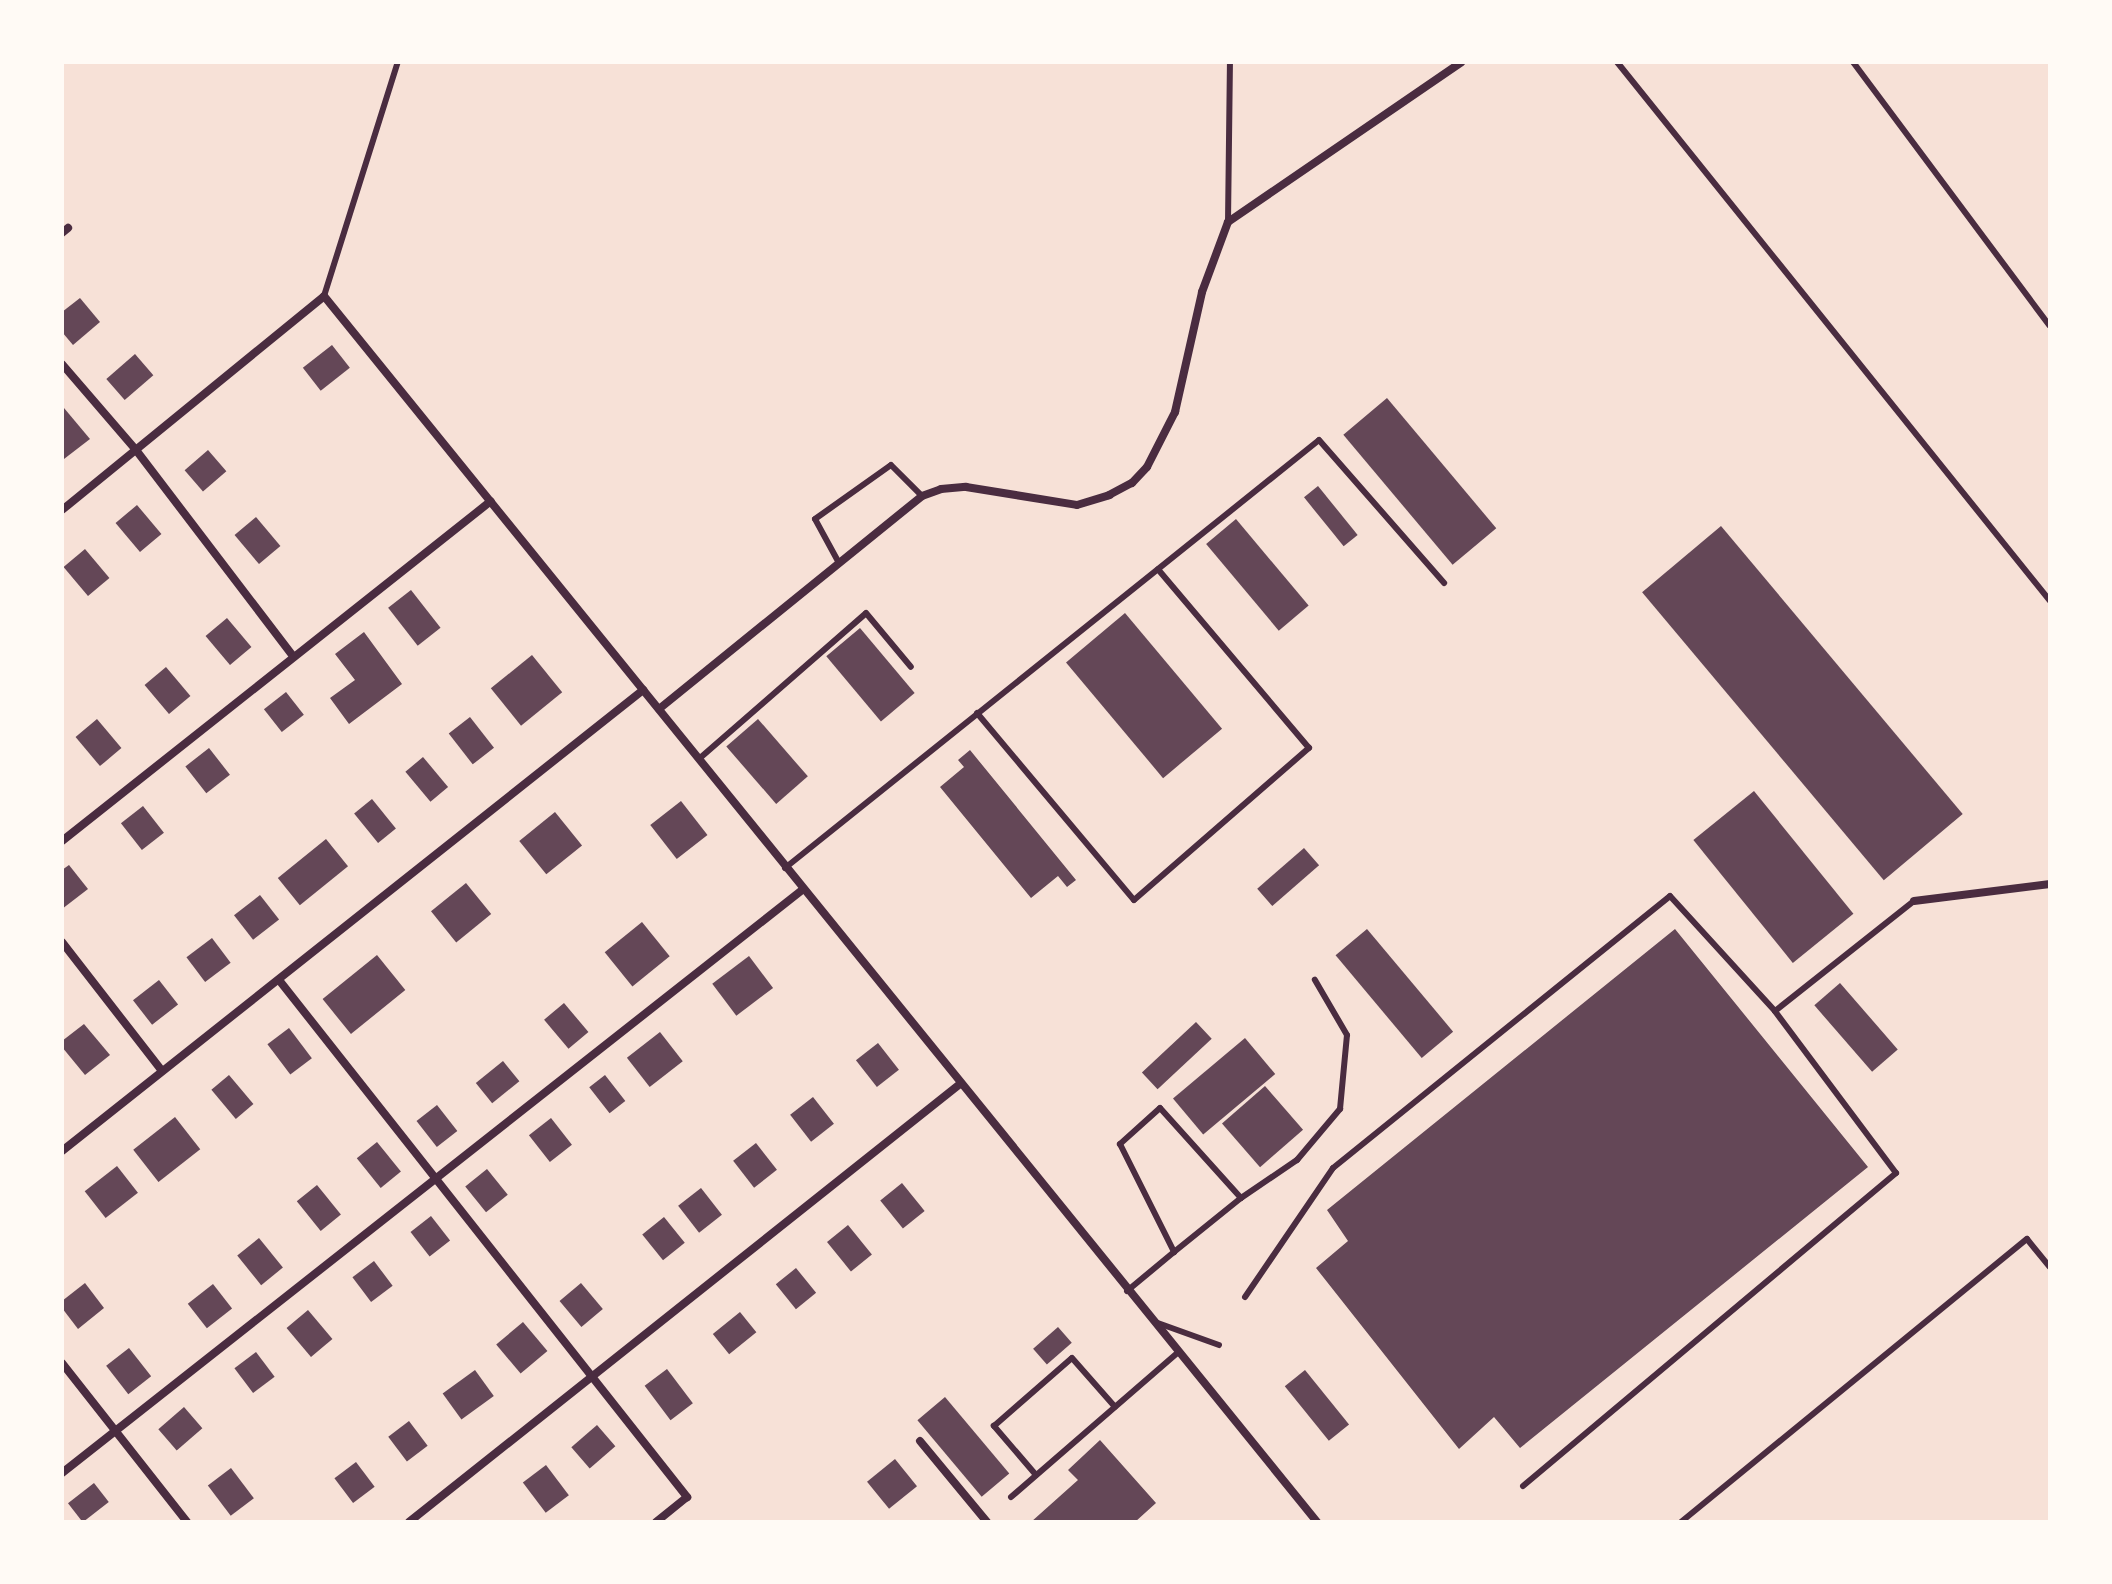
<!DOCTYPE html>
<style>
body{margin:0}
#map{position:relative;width:2112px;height:1584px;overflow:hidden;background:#f7e1d7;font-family:Mulish,sans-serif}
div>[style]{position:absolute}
.building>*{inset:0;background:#644757;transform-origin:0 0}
.service>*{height:6px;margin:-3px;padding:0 3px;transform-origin:3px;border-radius:3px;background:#4a2c40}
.minor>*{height:8px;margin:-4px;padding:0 4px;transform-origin:4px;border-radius:4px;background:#4a2c40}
span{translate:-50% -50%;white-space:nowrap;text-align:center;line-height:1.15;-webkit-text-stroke:6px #fffaf5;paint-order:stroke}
.frame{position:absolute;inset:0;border:64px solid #fffaf5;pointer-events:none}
</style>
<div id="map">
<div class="building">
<i style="clip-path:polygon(80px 298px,100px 322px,73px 345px,62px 332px,62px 312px)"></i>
<i style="left:332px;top:345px;width:29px;height:37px;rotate:52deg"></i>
<i style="left:135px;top:354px;width:28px;height:38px;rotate:49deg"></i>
<i style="left:1387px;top:398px;width:170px;height:57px;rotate:50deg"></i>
<i style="clip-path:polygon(64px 408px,90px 439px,64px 459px,62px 456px)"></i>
<i style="left:208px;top:450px;width:28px;height:31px;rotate:49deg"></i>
<i style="left:1318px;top:486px;width:63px;height:18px;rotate:51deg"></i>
<i style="left:137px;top:505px;width:38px;height:28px;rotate:50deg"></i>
<i style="left:256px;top:517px;width:38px;height:28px;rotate:50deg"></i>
<i style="left:1236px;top:519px;width:113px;height:39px;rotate:50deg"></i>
<i style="left:1721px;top:526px;width:376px;height:103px;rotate:50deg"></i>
<i style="left:85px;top:549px;width:38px;height:28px;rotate:50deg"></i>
<i style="left:411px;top:590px;width:48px;height:29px;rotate:52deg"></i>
<i style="left:1125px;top:613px;width:151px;height:77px;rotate:50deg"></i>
<i style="left:227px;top:618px;width:38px;height:28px;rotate:50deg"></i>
<i style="left:860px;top:628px;width:85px;height:44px;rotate:50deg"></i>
<i style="clip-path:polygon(364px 632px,402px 684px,349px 724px,330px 698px,355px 680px,335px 654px)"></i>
<i style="left:532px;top:655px;width:48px;height:53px;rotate:51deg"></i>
<i style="left:166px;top:667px;width:38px;height:28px;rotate:50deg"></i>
<i style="left:286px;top:692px;width:29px;height:28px;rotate:52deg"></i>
<i style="left:470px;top:717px;width:39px;height:27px;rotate:52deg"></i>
<i style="left:97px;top:719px;width:38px;height:28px;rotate:50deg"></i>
<i style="left:758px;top:719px;width:76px;height:42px;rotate:49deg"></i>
<i style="left:209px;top:748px;width:34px;height:30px;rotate:52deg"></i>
<i style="clip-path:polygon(970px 750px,1076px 880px,1067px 887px,1058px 876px,1031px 898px,940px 787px,964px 767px,958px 760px)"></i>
<i style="left:423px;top:757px;width:39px;height:23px;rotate:50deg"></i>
<i style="left:1754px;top:791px;width:158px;height:78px;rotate:51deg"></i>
<i style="left:372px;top:799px;width:38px;height:23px;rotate:51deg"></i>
<i style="left:681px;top:801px;width:43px;height:39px;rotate:52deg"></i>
<i style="left:143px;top:806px;width:34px;height:28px;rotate:52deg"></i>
<i style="left:555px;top:812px;width:43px;height:46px;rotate:51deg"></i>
<i style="left:326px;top:839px;width:35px;height:62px;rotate:51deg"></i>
<i style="left:1304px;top:848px;width:23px;height:62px;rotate:49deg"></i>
<i style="clip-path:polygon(69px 865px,88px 889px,62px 909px,62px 870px)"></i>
<i style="left:466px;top:883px;width:40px;height:45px;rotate:51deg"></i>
<i style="left:260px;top:895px;width:31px;height:33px;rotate:52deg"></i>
<i style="left:642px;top:922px;width:44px;height:48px;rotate:51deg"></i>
<i style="left:1367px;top:929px;width:134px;height:41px;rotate:50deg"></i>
<i style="clip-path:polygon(1675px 929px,1868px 1167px,1520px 1448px,1494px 1417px,1459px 1449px,1316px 1268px,1348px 1241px,1327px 1210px)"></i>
<i style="left:212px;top:938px;width:31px;height:32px;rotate:53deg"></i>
<i style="left:377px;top:955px;width:45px;height:70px;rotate:51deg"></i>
<i style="left:749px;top:956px;width:40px;height:46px;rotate:53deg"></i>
<i style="left:159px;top:980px;width:31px;height:33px;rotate:52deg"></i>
<i style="left:1840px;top:983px;width:88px;height:34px;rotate:49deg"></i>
<i style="left:564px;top:1003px;width:38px;height:26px;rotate:50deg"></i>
<i style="left:1196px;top:1022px;width:23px;height:74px;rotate:47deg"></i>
<i style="clip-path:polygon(84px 1024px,110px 1055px,85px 1075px,62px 1047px,62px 1041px)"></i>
<i style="left:289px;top:1028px;width:38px;height:27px;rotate:53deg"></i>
<i style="left:660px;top:1032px;width:37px;height:42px;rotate:52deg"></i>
<i style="left:1245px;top:1038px;width:47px;height:94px;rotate:50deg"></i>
<i style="left:878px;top:1043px;width:34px;height:28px;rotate:52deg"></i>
<i style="left:503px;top:1061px;width:26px;height:35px;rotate:51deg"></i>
<i style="left:229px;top:1075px;width:38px;height:23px;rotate:50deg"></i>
<i style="left:605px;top:1075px;width:33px;height:20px;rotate:52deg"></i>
<i style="left:1265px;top:1086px;width:58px;height:57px;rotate:49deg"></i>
<i style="left:813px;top:1097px;width:34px;height:29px;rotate:52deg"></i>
<i style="left:437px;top:1105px;width:33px;height:26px;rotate:52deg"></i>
<i style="left:175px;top:1117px;width:41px;height:53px;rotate:52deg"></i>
<i style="left:551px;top:1118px;width:34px;height:28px;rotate:52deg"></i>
<i style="left:377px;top:1142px;width:38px;height:26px;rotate:51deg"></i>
<i style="left:756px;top:1143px;width:34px;height:29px;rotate:52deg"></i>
<i style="left:117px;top:1166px;width:34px;height:41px;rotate:52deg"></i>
<i style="left:487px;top:1169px;width:33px;height:28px;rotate:51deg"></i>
<i style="left:902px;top:1183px;width:36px;height:28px;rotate:51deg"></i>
<i style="left:317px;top:1185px;width:38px;height:26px;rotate:51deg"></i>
<i style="left:701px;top:1188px;width:34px;height:29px;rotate:52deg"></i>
<i style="left:431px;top:1216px;width:31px;height:26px;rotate:52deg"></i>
<i style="left:664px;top:1217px;width:33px;height:28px;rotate:51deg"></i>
<i style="left:848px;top:1225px;width:38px;height:27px;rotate:51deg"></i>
<i style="left:259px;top:1238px;width:38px;height:28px;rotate:51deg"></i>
<i style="left:374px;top:1261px;width:31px;height:27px;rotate:53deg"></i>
<i style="left:796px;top:1268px;width:32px;height:26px;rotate:51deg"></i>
<i style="clip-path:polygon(85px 1283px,104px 1308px,78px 1329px,62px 1308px,62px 1301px)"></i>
<i style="left:581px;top:1283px;width:34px;height:28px;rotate:50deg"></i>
<i style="left:213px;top:1284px;width:31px;height:32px;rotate:52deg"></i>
<i style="left:308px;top:1310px;width:38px;height:28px;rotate:50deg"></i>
<i style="left:740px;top:1312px;width:26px;height:35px;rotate:51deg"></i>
<i style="left:523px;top:1322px;width:38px;height:35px;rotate:50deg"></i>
<i style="left:1058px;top:1327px;width:21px;height:33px;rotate:49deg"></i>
<i style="left:129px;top:1348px;width:36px;height:29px;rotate:52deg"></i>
<i style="left:256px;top:1352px;width:31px;height:27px;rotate:53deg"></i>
<i style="left:667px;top:1369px;width:43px;height:28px;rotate:53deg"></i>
<i style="left:475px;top:1370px;width:32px;height:40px;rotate:54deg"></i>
<i style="left:1305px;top:1370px;width:70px;height:26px;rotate:51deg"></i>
<i style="left:945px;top:1397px;width:100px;height:36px;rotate:50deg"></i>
<i style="left:184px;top:1407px;width:28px;height:34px;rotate:49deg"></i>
<i style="left:409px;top:1421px;width:31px;height:26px;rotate:53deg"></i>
<i style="left:597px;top:1425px;width:28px;height:34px;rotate:49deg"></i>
<i style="clip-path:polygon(1100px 1440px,1156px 1503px,1135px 1522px,1031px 1522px,1078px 1480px,1068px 1470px)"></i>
<i style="left:895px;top:1459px;width:35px;height:36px;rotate:51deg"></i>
<i style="left:356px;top:1462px;width:31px;height:27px;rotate:53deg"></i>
<i style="left:546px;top:1465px;width:38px;height:29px;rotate:53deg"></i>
<i style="left:231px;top:1468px;width:38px;height:29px;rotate:53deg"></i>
<i style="left:94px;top:1483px;width:24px;height:33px;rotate:52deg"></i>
</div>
<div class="service">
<i style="left:1617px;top:62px;width:691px;rotate:51.22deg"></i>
<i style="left:1853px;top:62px;width:329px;rotate:53.3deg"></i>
<i style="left:1228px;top:222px;width:160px;rotate:-89.3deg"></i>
<i style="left:324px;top:296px;width:245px;rotate:-72.5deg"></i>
<i style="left:839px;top:563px;width:50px;rotate:-118.6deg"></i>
<i style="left:815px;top:519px;width:93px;rotate:-35.4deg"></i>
<i style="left:891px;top:465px;width:44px;rotate:45deg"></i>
<i style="left:977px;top:713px;width:244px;rotate:50deg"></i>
<i style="left:1134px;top:900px;width:232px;rotate:-41deg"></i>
<i style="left:1309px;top:748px;width:234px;rotate:-130.2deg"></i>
<i style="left:700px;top:758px;width:220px;rotate:-41.1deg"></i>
<i style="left:866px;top:613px;width:70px;rotate:50.2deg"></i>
<i style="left:785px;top:868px;width:684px;rotate:-38.71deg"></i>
<i style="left:1319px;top:440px;width:190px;rotate:48.8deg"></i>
<i style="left:1241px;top:1198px;width:68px;rotate:-34.2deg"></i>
<i style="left:1297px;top:1160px;width:67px;rotate:-49.9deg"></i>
<i style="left:1340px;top:1109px;width:74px;rotate:-84.6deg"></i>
<i style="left:1347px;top:1035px;width:64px;rotate:-120.2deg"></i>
<i style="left:1127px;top:1291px;width:61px;rotate:-39.7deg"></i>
<i style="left:1174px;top:1252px;width:86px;rotate:-38.9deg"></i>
<i style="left:1241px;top:1198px;width:121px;rotate:-132deg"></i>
<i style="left:1160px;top:1108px;width:54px;rotate:138deg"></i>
<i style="left:1120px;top:1144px;width:121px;rotate:63.4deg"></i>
<i style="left:1245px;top:1297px;width:156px;rotate:-55.7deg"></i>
<i style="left:1333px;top:1168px;width:433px;rotate:-38.9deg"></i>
<i style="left:1670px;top:896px;width:156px;rotate:47.6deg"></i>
<i style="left:1775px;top:1011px;width:177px;rotate:-38.4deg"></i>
<i style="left:1155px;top:1322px;width:68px;rotate:19.8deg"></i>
<i style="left:1036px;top:1475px;width:65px;rotate:-130.6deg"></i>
<i style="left:994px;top:1426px;width:103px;rotate:-41.1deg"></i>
<i style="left:1072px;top:1358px;width:65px;rotate:48.7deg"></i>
<i style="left:1523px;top:1486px;width:487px;rotate:-40deg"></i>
<i style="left:1896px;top:1173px;width:202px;rotate:-126.8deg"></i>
<i style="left:1011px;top:1497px;width:220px;rotate:-40.9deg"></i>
<i style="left:1681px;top:1522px;width:447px;rotate:-39.3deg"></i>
<i style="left:2027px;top:1239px;width:36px;rotate:51deg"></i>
</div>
<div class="minor">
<i style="left:62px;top:233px;width:8px;rotate:-40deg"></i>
<i style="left:62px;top:364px;width:113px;rotate:49.3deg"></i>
<i style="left:136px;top:450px;width:259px;rotate:52.7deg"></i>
<i style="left:62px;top:510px;width:338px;rotate:-39.2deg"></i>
<i style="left:324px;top:296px;width:1578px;rotate:50.99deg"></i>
<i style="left:659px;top:709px;width:338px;rotate:-39deg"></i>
<i style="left:922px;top:496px;width:20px;rotate:-20deg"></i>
<i style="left:941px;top:489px;width:25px;rotate:-5deg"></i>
<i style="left:966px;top:487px;width:112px;rotate:9.2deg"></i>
<i style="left:1077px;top:505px;width:34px;rotate:-17deg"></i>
<i style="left:1109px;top:495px;width:26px;rotate:-28deg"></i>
<i style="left:1132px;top:483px;width:22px;rotate:-47deg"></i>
<i style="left:1147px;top:467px;width:62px;rotate:-63deg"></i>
<i style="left:1175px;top:412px;width:123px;rotate:-77.3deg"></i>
<i style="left:1202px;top:292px;width:75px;rotate:-69.6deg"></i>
<i style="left:1228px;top:222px;width:283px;rotate:-34.4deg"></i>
<i style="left:62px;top:841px;width:547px;rotate:-38.4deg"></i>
<i style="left:1914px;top:901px;width:137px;rotate:-7.1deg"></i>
<i style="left:62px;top:942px;width:163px;rotate:52.2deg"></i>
<i style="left:279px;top:980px;width:659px;rotate:51.72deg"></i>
<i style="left:687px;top:1497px;width:40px;rotate:141deg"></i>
<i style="left:62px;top:1151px;width:742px;rotate:-38.43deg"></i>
<i style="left:62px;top:1363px;width:202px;rotate:51.8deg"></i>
<i style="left:920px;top:1441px;width:105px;rotate:50.4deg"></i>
<i style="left:62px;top:1473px;width:942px;rotate:-38.23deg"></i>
<i style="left:409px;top:1522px;width:704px;rotate:-38.48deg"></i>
</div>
<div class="frame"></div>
</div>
